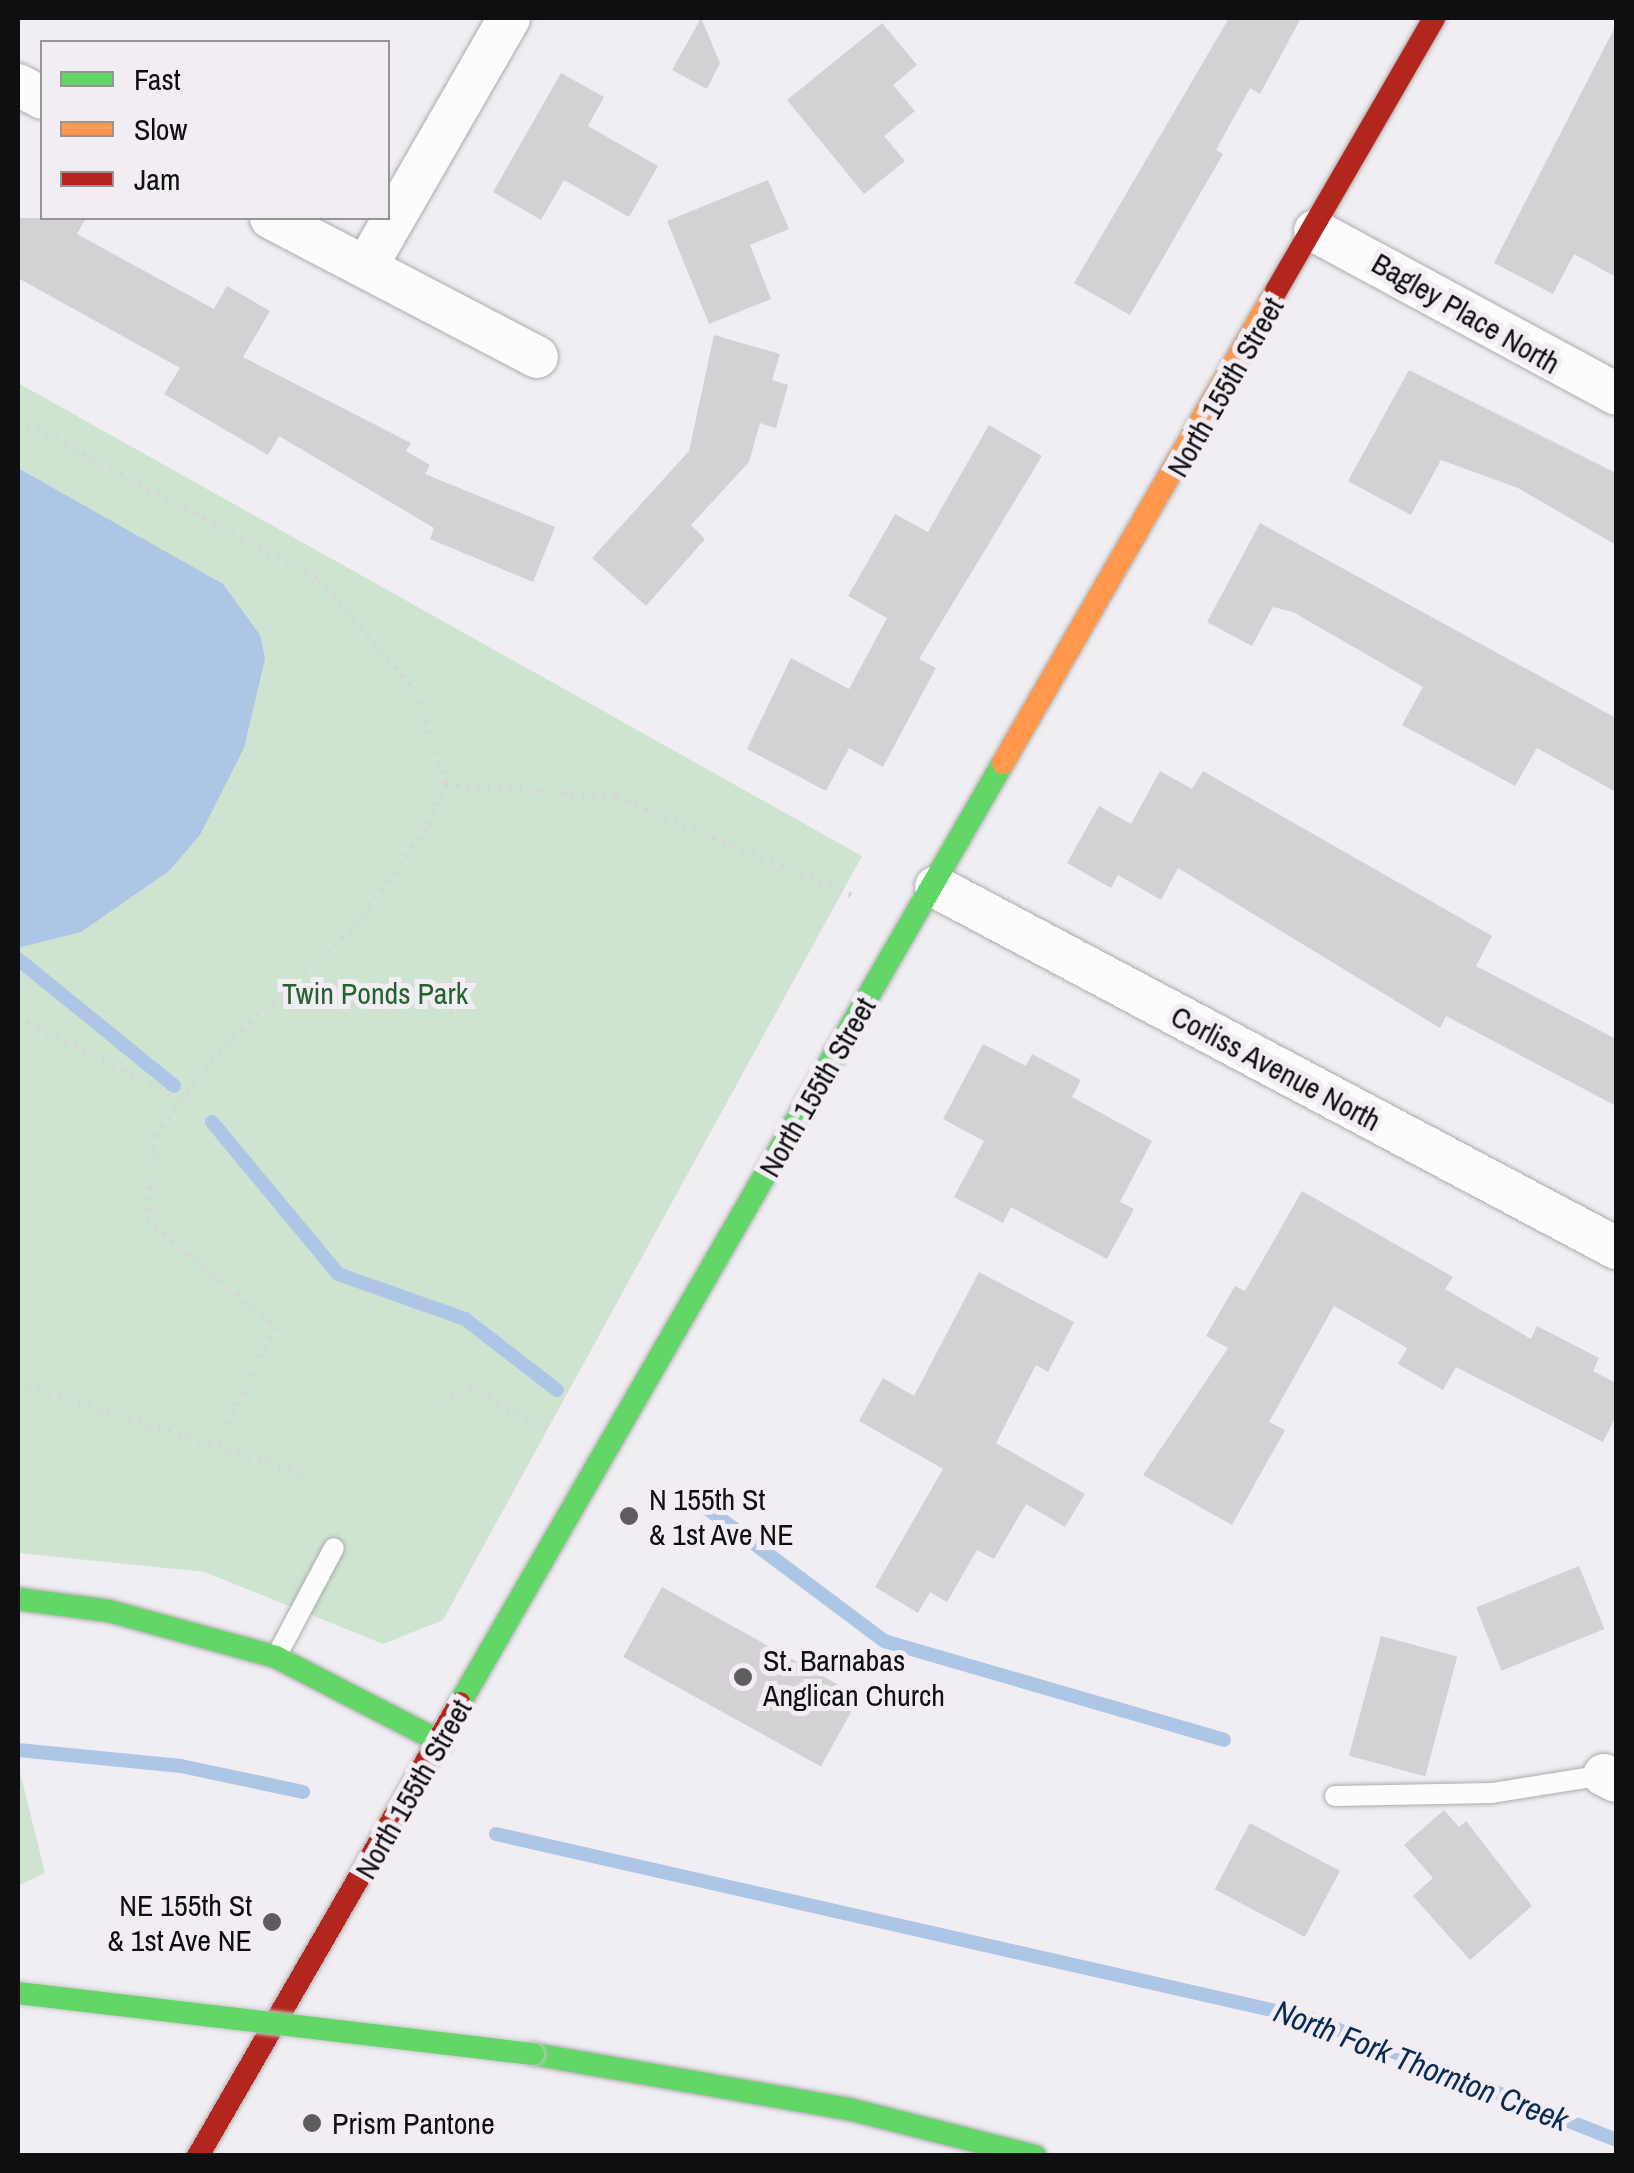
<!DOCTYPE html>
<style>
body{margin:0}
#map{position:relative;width:1634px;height:2173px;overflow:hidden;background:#f0eef2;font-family:"Archivo Narrow",sans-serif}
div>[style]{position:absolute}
.green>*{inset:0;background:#cee4d1}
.water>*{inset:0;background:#aec6e6}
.stream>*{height:14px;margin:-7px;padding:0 7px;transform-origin:7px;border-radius:7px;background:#aec6e6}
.building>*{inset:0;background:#d3d1d4;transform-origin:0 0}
.path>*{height:6px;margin-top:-3px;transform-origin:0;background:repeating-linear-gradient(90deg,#d6d6d7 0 2.5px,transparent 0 10.5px)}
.roads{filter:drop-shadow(0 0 2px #acabad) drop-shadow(0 0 2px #acabad)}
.lane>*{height:20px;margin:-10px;padding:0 10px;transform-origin:10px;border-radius:10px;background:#fdfcfd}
.street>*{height:42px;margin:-21px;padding:0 21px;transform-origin:21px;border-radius:21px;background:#fdfcfd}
.fast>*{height:22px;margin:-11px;padding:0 11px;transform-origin:11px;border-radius:11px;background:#63d668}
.slow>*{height:22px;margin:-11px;padding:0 11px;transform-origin:11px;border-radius:11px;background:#ff974d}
.jam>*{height:22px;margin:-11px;padding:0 11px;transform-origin:11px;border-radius:11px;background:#b3261e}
.bridges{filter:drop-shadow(0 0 2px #c9c8ca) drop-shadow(0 0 2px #c9c8ca)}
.fast-bridge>*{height:22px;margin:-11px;padding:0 11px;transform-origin:11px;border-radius:11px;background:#63d668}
.dots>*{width:28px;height:28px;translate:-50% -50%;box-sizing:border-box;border:5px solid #f1edf3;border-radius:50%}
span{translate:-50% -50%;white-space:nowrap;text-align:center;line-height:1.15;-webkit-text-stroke:10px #f1edf3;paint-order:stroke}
.street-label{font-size:30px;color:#0f0e10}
.park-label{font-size:30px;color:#236330}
.poi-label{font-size:30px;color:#0f0e10}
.left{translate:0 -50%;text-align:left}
.right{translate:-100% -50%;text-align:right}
.water-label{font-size:32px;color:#072b53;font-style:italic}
.frame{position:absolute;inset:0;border:20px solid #0f0e10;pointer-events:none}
.legend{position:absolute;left:40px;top:40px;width:350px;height:180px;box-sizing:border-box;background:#f1edf3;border:2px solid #979498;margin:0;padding:12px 18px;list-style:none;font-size:30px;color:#0f0e10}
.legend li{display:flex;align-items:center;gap:20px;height:50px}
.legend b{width:50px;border:2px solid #979498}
</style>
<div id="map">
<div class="green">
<i style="clip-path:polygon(18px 383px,862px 856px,443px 1620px,383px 1644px,205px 1572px,18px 1553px)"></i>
<i style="clip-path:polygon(18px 1764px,45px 1873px,18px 1886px)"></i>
</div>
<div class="water">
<i style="clip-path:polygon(18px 468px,223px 584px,260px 635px,265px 659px,244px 748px,200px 835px,169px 871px,81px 932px,18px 948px)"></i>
</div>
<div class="stream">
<i style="left:18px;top:959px;width:201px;rotate:39.1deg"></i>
<i style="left:212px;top:1122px;width:197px;rotate:50.3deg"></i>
<i style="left:338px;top:1274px;width:135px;rotate:19.5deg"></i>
<i style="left:465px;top:1319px;width:116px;rotate:37.7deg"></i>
<i style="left:689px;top:1495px;width:244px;rotate:36.8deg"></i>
<i style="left:884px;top:1641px;width:354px;rotate:16.2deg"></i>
<i style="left:18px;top:1750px;width:164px;rotate:5.6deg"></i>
<i style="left:181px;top:1766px;width:125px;rotate:12deg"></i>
<i style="left:496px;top:1834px;width:836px;rotate:12.79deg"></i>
<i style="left:1311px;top:2019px;width:328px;rotate:21.6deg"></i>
</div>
<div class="building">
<i style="clip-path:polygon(701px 18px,720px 63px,707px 89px,672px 70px)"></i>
<i style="clip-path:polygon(1229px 18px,1301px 18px,1260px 94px,1250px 88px,1216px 150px,1223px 154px,1130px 315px,1074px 283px)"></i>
<i style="clip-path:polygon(882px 23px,917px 65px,893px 85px,915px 111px,884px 136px,905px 161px,864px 194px,787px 100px)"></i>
<i style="clip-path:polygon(1616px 25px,1616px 277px,1574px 254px,1553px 294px,1494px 263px)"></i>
<i style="clip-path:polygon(561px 73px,604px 97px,588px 126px,658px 166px,629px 217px,564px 180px,541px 220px,493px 192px)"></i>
<i style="clip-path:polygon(768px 180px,789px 229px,750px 245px,771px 299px,709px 324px,667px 221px)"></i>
<i style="clip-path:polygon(18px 218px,86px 218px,77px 234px,214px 309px,227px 286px,270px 311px,243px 357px,411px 443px,406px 451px,430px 465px,425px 474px,555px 527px,533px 582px,430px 539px,434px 528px,279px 436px,268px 455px,164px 394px,180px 368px,18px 278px)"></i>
<i style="clip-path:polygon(714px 335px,780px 354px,772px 380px,788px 385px,776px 428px,760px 423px,749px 462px,691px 525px,705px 539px,646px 606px,592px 558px,689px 451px)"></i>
<i style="clip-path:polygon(1409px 370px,1616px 473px,1616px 545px,1518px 488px,1441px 460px,1411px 515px,1348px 481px)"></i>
<i style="clip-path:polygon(989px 425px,1042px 456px,919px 659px,936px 668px,883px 767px,849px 748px,826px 791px,747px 749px,791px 658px,849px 689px,887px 618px,848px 596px,895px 514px,928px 532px)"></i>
<i style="clip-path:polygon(1260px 523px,1616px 718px,1616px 792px,1537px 748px,1515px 786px,1402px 725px,1423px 687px,1293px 612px,1273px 607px,1252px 646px,1207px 622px)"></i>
<i style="clip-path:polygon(1160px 771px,1192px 789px,1203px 771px,1492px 936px,1476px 966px,1616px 1039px,1616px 1106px,1446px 1016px,1440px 1028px,1178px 868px,1161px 900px,1118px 875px,1111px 888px,1067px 863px,1099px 806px,1131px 824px)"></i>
<i style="clip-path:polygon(983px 1044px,1026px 1066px,1032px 1054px,1081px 1080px,1072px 1097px,1152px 1141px,1120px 1202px,1134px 1209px,1107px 1259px,1011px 1207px,1003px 1223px,954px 1197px,984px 1141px,943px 1119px)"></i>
<i style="clip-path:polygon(1302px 1191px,1453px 1277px,1445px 1289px,1531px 1339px,1537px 1326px,1599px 1358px,1593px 1371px,1616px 1383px,1616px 1416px,1603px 1442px,1456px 1367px,1443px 1390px,1398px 1364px,1407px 1348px,1334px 1306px,1269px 1422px,1285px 1430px,1232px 1525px,1143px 1475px,1228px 1348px,1206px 1336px,1235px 1286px,1245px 1291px)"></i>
<i style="clip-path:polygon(979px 1272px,1074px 1322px,1048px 1372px,1036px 1365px,996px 1443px,1085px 1494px,1065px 1527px,1026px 1504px,994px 1559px,977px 1550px,947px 1602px,930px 1592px,918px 1613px,875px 1587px,943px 1469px,859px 1421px,883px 1378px,914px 1396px)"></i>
<i style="left:1579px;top:1566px;width:68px;height:111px;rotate:68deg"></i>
<i style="left:662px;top:1587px;width:226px;height:80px;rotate:29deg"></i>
<i style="left:1381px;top:1636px;width:79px;height:124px;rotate:15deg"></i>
<i style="clip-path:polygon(1444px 1810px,1459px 1827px,1466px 1821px,1532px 1906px,1470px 1960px,1413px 1896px,1433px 1878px,1404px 1845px)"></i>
<i style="left:1250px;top:1823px;width:102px;height:75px;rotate:28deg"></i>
</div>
<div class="path">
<i style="left:18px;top:419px;width:341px;rotate:28.1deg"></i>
<i style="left:319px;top:580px;width:147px;rotate:49.1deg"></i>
<i style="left:415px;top:691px;width:98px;rotate:71.6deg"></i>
<i style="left:446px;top:784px;width:49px;rotate:114deg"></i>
<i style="left:426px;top:829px;width:125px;rotate:126.2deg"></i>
<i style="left:352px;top:930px;width:178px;rotate:137.7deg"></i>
<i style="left:220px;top:1050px;width:107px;rotate:127.4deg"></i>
<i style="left:155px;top:1135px;width:85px;rotate:94.7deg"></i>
<i style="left:148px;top:1220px;width:166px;rotate:40.1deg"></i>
<i style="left:275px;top:1327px;width:133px;rotate:115.8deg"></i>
<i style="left:446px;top:784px;width:170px;rotate:4.4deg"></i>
<i style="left:616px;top:797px;width:261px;rotate:22.7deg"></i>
<i style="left:18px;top:1018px;width:179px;rotate:26.6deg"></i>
<i style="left:18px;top:1383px;width:305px;rotate:17.7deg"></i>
<i style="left:440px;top:1401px;width:33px;rotate:-23deg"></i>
<i style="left:470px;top:1388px;width:92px;rotate:28.5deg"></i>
</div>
<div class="roads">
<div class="lane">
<i style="left:277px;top:1655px;width:121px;rotate:-62deg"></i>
<i style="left:1335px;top:1796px;width:157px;rotate:-1.1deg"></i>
<i style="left:1492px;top:1793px;width:113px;rotate:-9.1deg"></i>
</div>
<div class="street">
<i style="left:18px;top:85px;width:27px;rotate:28deg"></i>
<i style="left:271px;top:218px;width:300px;rotate:27.6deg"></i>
<i style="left:1315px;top:231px;width:342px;rotate:28.4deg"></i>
<i style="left:366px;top:267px;width:287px;rotate:-60.1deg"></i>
<i style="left:936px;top:887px;width:770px;rotate:27.96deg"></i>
<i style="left:1604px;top:1775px;width:13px;rotate:27deg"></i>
</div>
<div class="fast">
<i style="left:18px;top:1599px;width:92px;rotate:7.5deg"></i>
<i style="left:109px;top:1611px;width:173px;rotate:15.4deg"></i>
<i style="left:276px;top:1657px;width:186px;rotate:27.3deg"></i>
<i style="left:460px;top:1703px;width:1086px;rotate:-59.99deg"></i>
<i style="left:533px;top:2054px;width:321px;rotate:9.9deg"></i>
<i style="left:849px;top:2109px;width:192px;rotate:14.2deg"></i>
</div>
<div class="slow">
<i style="left:1003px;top:763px;width:545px;rotate:-59.96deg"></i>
</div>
<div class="jam">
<i style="left:1276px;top:291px;width:315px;rotate:-59.9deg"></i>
<i style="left:198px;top:2156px;width:523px;rotate:-59.96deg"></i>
</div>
</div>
<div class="bridges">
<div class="fast-bridge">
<i style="left:18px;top:1993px;width:519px;rotate:6.76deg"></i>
</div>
</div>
<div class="dots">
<i style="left:629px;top:1516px;background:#5e5c5f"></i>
<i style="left:743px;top:1677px;background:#5e5c5f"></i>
<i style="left:272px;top:1922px;background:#5e5c5f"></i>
<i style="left:312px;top:2123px;background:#5e5c5f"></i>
</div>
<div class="street-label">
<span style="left:1466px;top:313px;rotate:30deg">Bagley Place North</span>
<span style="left:1225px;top:387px;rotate:-60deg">North 155th Street</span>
<span style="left:1276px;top:1068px;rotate:28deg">Corliss Avenue North</span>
<span style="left:817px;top:1087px;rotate:-60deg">North 155th Street</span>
<span style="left:413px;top:1789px;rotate:-60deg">North 155th Street</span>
</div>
<div class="park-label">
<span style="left:375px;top:993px">Twin Ponds Park</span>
</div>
<div class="poi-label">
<span class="left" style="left:649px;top:1516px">N 155th St<br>&amp; 1st Ave NE</span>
<span class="left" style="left:763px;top:1677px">St. Barnabas<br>Anglican Church</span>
<span class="right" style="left:252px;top:1922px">NE 155th St<br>&amp; 1st Ave NE</span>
<span class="left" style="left:332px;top:2123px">Prism Pantone</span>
</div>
<div class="water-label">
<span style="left:1421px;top:2066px;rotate:21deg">North Fork Thornton Creek</span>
</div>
<div class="frame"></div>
<ul class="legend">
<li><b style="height:12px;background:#63d668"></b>Fast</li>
<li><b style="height:12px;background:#ff974d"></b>Slow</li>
<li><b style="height:12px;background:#b3261e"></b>Jam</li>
</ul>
</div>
